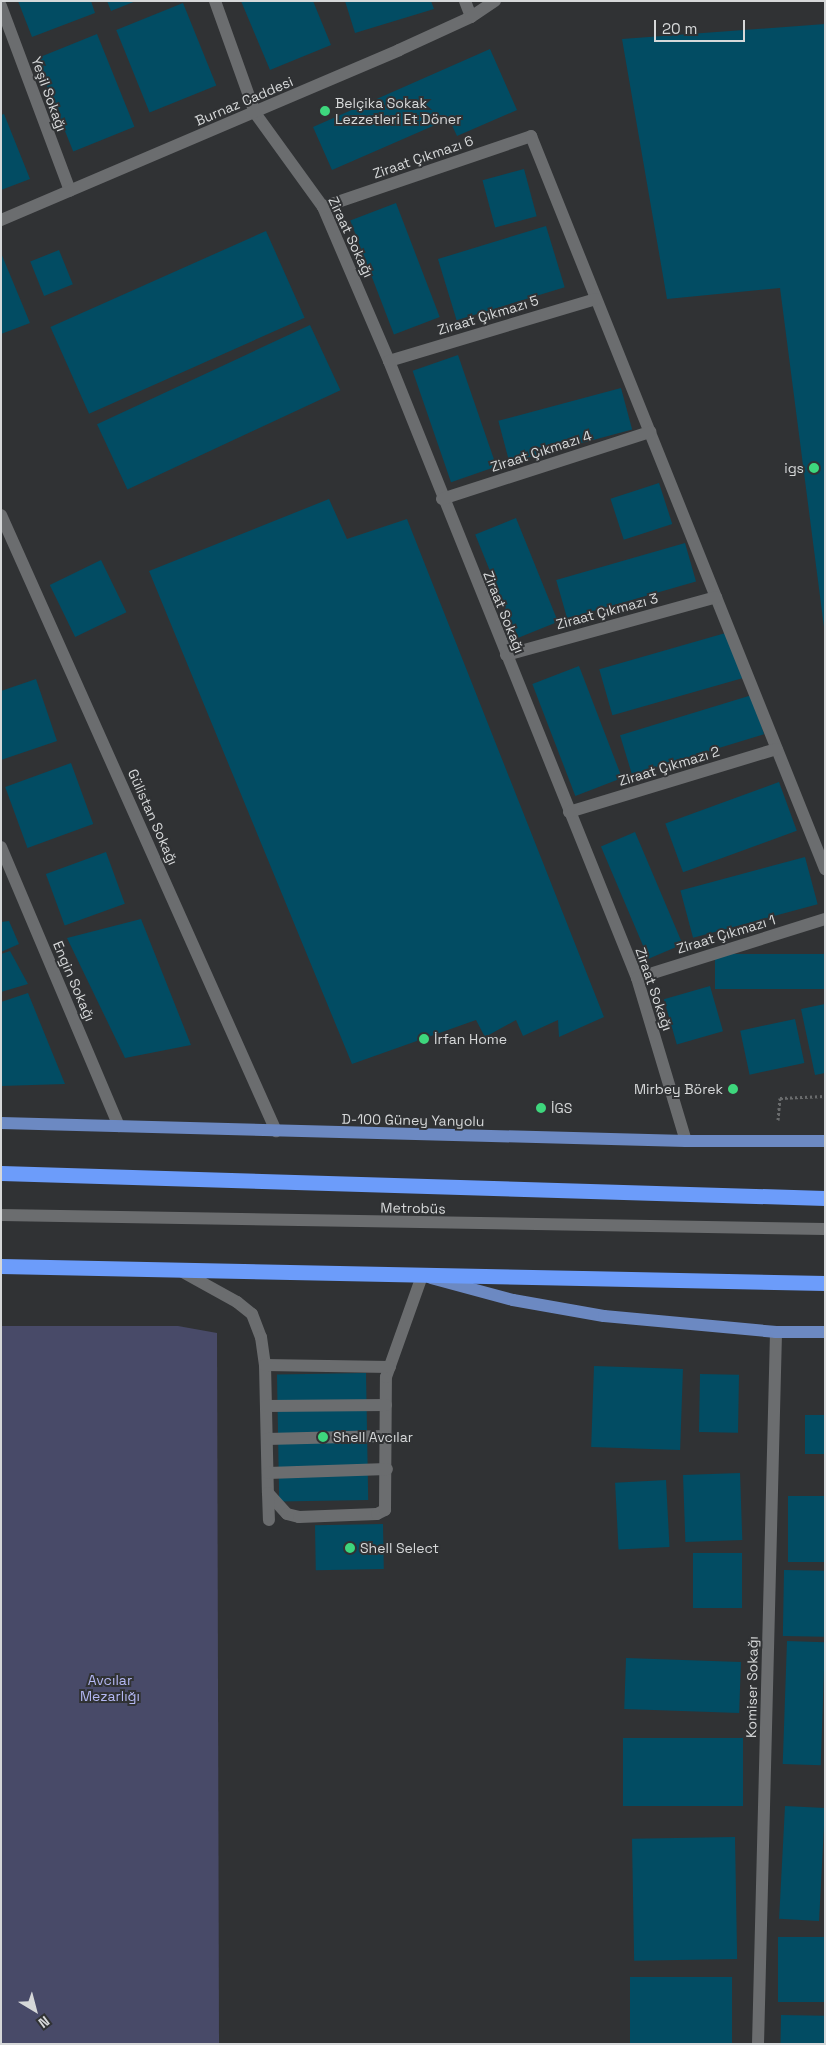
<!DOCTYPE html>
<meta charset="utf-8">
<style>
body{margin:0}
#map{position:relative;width:826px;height:2045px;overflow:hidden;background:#303234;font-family:"Space Grotesk",sans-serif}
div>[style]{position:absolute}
.green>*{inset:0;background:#484a68}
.building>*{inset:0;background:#024c63;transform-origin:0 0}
.path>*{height:3px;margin-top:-1.5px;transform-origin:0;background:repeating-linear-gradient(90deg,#696b6c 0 2.5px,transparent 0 5px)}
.lane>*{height:12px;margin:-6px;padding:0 6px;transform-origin:6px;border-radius:6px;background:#6b6d6f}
.street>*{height:12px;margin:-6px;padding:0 6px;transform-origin:6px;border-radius:6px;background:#6b6d6f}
.secondary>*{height:12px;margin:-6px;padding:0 6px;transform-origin:6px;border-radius:6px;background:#6b6d6f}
.primary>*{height:12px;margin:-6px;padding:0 6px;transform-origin:6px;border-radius:6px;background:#6c89c2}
.highway>*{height:15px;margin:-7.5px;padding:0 7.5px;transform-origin:7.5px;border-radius:7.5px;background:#6c9cfa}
.dots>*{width:14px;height:14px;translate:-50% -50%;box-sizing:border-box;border:2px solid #303234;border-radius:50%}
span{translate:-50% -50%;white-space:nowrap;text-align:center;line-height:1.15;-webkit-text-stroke:4px #303234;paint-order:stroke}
.street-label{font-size:14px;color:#d6d8d9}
.poi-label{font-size:14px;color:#d6d8d9}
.left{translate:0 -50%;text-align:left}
.right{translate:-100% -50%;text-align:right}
.park-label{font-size:14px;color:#b4b8f3}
.frame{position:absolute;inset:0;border:2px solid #d6d8d9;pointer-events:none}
.north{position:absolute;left:10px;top:1985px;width:50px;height:50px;-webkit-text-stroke:4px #303234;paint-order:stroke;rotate:143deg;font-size:14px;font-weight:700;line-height:20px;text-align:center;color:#d6d8d9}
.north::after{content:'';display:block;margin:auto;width:18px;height:22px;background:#d6d8d9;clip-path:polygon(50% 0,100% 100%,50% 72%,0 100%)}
.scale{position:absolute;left:654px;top:20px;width:91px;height:22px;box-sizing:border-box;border:2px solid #d6d8d9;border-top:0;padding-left:6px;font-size:15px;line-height:18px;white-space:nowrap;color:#d6d8d9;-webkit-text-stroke:4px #303234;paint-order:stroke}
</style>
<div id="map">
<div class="green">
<i style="clip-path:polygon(1px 1326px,178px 1326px,217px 1333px,219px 2044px,1px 2044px)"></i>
</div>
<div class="building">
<i style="clip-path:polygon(18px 1px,91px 1px,95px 13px,32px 37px)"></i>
<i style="clip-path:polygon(107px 1px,136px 1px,111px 11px)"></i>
<i style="clip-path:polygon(241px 1px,313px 1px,331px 45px,270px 70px)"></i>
<i style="clip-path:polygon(345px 1px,431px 1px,434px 9px,355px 33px)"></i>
<i style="left:183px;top:3px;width:89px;height:72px;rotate:68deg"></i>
<i style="clip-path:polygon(825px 24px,825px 627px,824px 627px,780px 288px,667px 299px,622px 39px)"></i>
<i style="left:97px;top:34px;width:100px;height:66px;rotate:68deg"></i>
<i style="clip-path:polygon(490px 49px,517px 110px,457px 136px,449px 119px,332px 170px,313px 127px)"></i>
<i style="clip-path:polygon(4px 114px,30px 179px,1px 190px,1px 115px)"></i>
<i style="left:524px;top:169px;width:49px;height:43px;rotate:75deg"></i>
<i style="left:396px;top:203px;width:122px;height:49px;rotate:69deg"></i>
<i style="left:546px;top:226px;width:64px;height:113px;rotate:73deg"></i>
<i style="left:266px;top:231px;width:95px;height:236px;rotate:66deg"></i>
<i style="left:59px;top:250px;width:37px;height:31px;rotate:68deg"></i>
<i style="clip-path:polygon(1px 253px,30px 323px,1px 334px)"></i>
<i style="left:310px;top:325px;width:72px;height:235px;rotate:65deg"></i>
<i style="left:458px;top:355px;width:118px;height:48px;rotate:71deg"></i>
<i style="left:621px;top:388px;width:43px;height:127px;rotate:75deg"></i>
<i style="left:659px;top:483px;width:43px;height:51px;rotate:72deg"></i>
<i style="clip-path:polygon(329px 499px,347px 539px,407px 519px,604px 1017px,559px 1037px,558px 1020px,523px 1036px,516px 1020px,485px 1037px,476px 1020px,352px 1064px,149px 571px)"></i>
<i style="left:516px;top:518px;width:112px;height:44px;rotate:68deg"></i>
<i style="left:685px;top:543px;width:40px;height:134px;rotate:74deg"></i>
<i style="left:101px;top:560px;width:58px;height:57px;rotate:64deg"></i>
<i style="left:729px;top:632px;width:48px;height:135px;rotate:74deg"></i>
<i style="left:579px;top:666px;width:120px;height:50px;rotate:69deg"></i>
<i style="clip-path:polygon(36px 679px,57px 741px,1px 760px,1px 691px)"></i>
<i style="left:752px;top:695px;width:41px;height:138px;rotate:73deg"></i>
<i style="left:71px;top:763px;width:65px;height:70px;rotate:70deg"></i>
<i style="left:779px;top:782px;width:52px;height:121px;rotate:70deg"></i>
<i style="left:635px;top:832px;width:122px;height:37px;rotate:67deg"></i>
<i style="left:106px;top:852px;width:55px;height:64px;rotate:70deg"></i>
<i style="left:805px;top:857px;width:49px;height:129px;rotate:75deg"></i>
<i style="clip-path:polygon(141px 919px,191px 1045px,125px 1058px,67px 938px)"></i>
<i style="clip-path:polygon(9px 921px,19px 944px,1px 952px,1px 922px)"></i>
<i style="clip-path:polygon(10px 951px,28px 984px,1px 992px,1px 954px)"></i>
<i style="left:825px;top:954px;width:35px;height:110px;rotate:90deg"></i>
<i style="left:710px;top:986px;width:47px;height:48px;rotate:74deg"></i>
<i style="clip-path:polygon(28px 993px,65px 1084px,1px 1086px,1px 1002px)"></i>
<i style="clip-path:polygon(825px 1004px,825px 1073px,815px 1075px,801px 1009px)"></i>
<i style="left:795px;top:1019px;width:45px;height:56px;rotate:78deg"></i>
<i style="left:594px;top:1366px;width:89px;height:81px;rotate:2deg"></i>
<i style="left:366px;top:1373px;width:127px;height:89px;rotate:89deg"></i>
<i style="left:700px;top:1374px;width:39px;height:58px;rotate:1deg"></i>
<i style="left:805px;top:1415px;width:20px;height:39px"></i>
<i style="left:740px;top:1473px;width:67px;height:57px;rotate:88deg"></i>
<i style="left:666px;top:1480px;width:67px;height:51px;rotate:87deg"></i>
<i style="left:788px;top:1496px;width:37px;height:66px"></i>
<i style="left:383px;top:1524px;width:45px;height:68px;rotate:89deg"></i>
<i style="left:693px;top:1553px;width:49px;height:55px"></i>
<i style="left:784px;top:1570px;width:41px;height:66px;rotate:1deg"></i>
<i style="left:787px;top:1641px;width:38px;height:123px;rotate:2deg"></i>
<i style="left:626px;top:1658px;width:115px;height:51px;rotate:2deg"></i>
<i style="left:623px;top:1738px;width:120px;height:68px"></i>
<i style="left:785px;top:1806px;width:40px;height:113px;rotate:3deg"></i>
<i style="left:735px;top:1837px;width:122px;height:103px;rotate:89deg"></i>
<i style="left:778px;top:1937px;width:47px;height:65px"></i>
<i style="left:732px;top:1977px;width:67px;height:102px;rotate:90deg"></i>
<i style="left:781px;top:2015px;width:44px;height:29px;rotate:1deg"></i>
</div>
<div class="path">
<i style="left:778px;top:1120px;width:22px;rotate:-85deg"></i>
<i style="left:780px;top:1098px;width:45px;rotate:-2.5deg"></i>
</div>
<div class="lane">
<i style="left:1px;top:1215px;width:824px;rotate:0.97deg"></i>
<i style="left:181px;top:1271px;width:64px;rotate:29deg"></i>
<i style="left:237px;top:1302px;width:19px;rotate:39deg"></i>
<i style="left:252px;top:1314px;width:25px;rotate:69deg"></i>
<i style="left:261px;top:1337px;width:28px;rotate:82deg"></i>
<i style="left:265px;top:1365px;width:128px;rotate:88.7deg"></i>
<i style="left:268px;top:1493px;width:28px;rotate:48deg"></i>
<i style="left:287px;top:1514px;width:12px;rotate:14deg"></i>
<i style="left:299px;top:1517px;width:78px;rotate:-2.2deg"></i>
<i style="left:377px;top:1514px;width:9px;rotate:-27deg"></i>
<i style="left:385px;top:1510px;width:133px;rotate:-89.6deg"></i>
<i style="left:386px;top:1377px;width:107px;rotate:-70.4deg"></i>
<i style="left:265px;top:1365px;width:125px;rotate:0.9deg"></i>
<i style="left:266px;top:1406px;width:120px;rotate:-0.5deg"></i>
<i style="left:267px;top:1439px;width:119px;rotate:-1.4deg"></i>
<i style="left:268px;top:1473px;width:119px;rotate:-1.9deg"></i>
<i style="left:268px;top:1493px;width:27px;rotate:88deg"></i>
</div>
<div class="street">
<i style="left:215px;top:1px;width:119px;rotate:70.3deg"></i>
<i style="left:255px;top:113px;width:116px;rotate:54.1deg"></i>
<i style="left:323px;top:207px;width:168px;rotate:66.8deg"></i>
<i style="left:389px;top:361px;width:665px;rotate:68.1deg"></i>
<i style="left:637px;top:978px;width:170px;rotate:73.3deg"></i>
<i style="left:465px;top:1px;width:17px;rotate:69deg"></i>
<i style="left:1px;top:6px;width:197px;rotate:69.5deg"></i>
<i style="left:323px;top:207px;width:220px;rotate:-18.8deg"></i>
<i style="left:531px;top:136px;width:790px;rotate:68.14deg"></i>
<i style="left:389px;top:361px;width:216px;rotate:-16.7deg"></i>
<i style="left:442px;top:499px;width:219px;rotate:-17.9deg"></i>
<i style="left:1px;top:515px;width:675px;rotate:65.94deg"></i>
<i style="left:506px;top:655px;width:218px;rotate:-15.4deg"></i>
<i style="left:569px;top:812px;width:217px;rotate:-16.9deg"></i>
<i style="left:1px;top:847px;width:303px;rotate:67.1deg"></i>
<i style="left:637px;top:978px;width:197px;rotate:-17.4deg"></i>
<i style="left:758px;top:2044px;width:712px;rotate:-88.55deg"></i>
</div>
<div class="secondary">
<i style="left:1px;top:220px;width:433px;rotate:-23.1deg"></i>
<i style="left:399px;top:50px;width:79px;rotate:-24.6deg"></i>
<i style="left:471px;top:17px;width:29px;rotate:-34deg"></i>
</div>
<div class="primary">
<i style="left:1px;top:1123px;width:685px;rotate:1.51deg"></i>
<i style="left:686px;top:1141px;width:139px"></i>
<i style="left:431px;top:1278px;width:85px;rotate:15deg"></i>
<i style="left:513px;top:1300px;width:92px;rotate:10deg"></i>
<i style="left:604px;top:1316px;width:173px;rotate:5.3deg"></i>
<i style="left:776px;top:1332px;width:49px"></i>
</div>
<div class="highway">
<i style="left:1px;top:1173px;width:824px;rotate:1.74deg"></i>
<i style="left:1px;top:1266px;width:824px;rotate:1.18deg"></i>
</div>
<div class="dots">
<i style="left:325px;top:111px;background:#3ed77d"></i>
<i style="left:814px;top:468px;background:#3ed77d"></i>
<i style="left:424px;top:1039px;background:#3ed77d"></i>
<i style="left:733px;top:1089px;background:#3ed77d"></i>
<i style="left:541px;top:1108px;background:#3ed77d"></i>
<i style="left:323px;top:1437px;background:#3ed77d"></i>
<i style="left:350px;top:1548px;background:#3ed77d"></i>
</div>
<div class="street-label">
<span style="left:49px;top:94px;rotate:70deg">Yeşil Sokağı</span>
<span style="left:244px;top:101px;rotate:-23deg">Burnaz Caddesi</span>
<span style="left:423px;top:157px;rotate:-19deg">Ziraat Çıkmazı 6</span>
<span style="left:351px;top:237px;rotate:65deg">Ziraat Sokağı</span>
<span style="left:488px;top:315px;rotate:-17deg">Ziraat Çıkmazı 5</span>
<span style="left:541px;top:451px;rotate:-18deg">Ziraat Çıkmazı 4</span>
<span style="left:607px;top:611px;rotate:-15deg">Ziraat Çıkmazı 3</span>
<span style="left:504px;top:612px;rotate:68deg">Ziraat Sokağı</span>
<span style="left:669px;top:766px;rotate:-17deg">Ziraat Çıkmazı 2</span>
<span style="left:153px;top:817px;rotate:66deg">Gülistan Sokağı</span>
<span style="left:726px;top:934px;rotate:-17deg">Ziraat Çıkmazı 1</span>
<span style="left:74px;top:981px;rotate:67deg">Engin Sokağı</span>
<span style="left:654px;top:989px;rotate:71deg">Ziraat Sokağı</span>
<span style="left:413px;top:1120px;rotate:1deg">D-100 Güney Yanyolu</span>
<span style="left:413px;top:1208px;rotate:1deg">Metrobüs</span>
<span style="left:752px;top:1687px;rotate:-89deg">Komiser Sokağı</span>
</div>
<div class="poi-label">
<span class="left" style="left:335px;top:111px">Belçika Sokak<br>Lezzetleri Et Döner</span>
<span class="right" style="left:804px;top:468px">igs</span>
<span class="left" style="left:434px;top:1039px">İrfan Home</span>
<span class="right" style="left:723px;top:1089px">Mirbey Börek</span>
<span class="left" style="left:551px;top:1108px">İGS</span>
<span class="left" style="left:333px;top:1437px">Shell Avcılar</span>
<span class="left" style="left:360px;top:1548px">Shell Select</span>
</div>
<div class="park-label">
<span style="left:110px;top:1688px">Avcılar<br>Mezarlığı</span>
</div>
<div class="frame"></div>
<div class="north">N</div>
<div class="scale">20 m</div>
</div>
